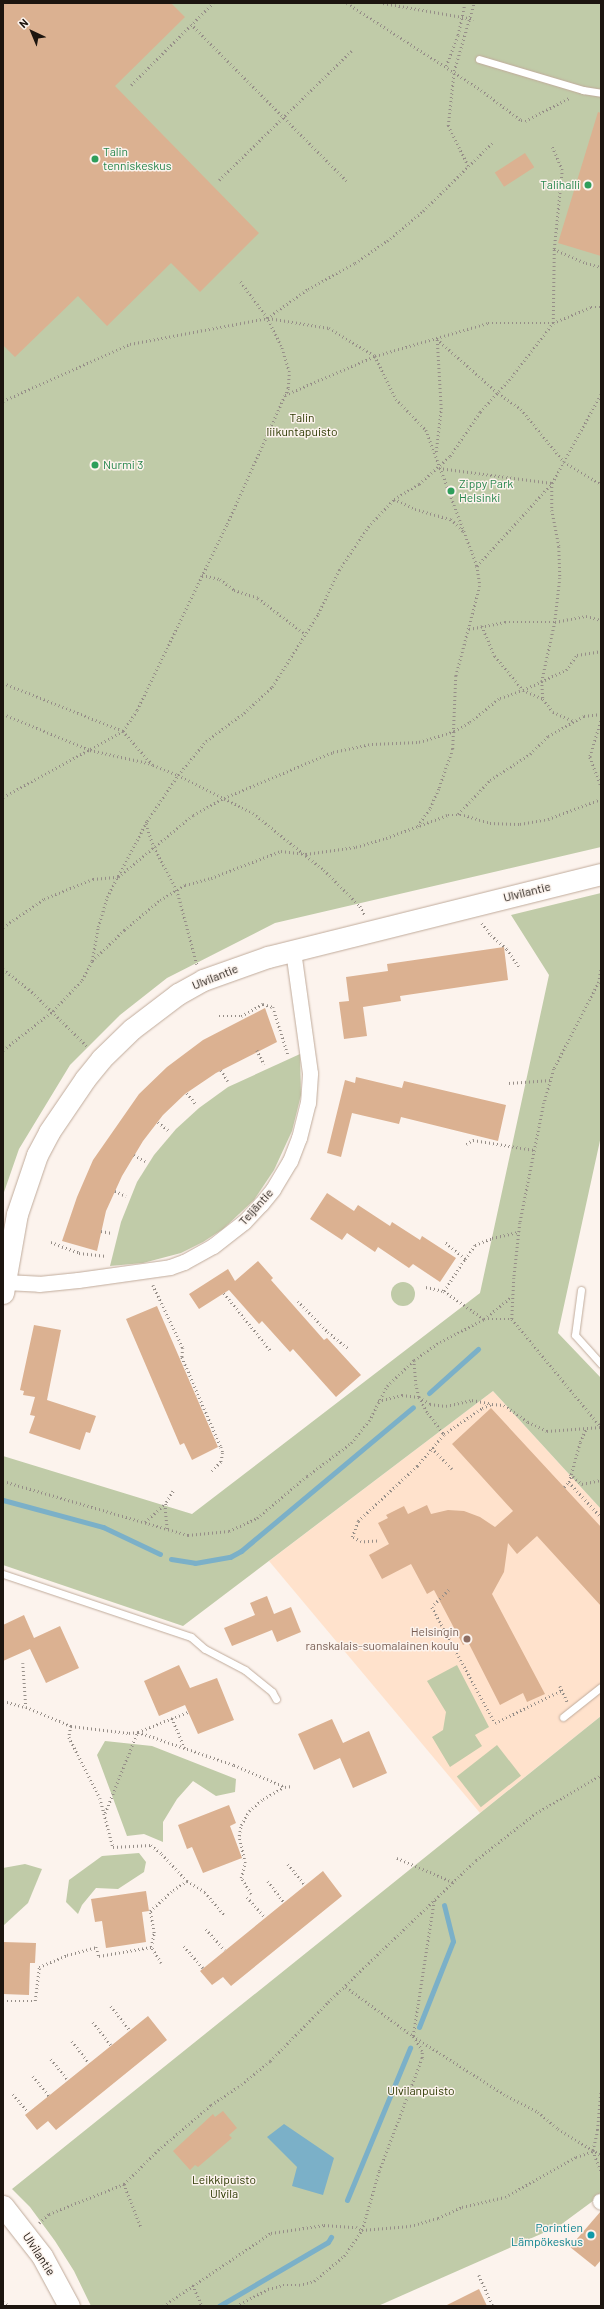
<!DOCTYPE html>
<meta charset="utf-8">
<style>
body{margin:0}
#map{position:relative;width:604px;height:2309px;overflow:hidden;background:#fcf3ed;font-family:Barlow,sans-serif}
div>[style]{position:absolute}
.built>*{inset:0;background:#ffe2cc}
.green>*{inset:0;background:#c0cba8;transform-origin:0 0}
.round{border-radius:50%}
.water>*{inset:0;background:#7bb0c8}
.stream>*{height:5px;margin:-2.5px;padding:0 2.5px;transform-origin:2.5px;border-radius:2.5px;background:#7bb0c8}
.building>*{inset:0;background:#dbb191;transform-origin:0 0}
.path>*{height:2.5px;margin-top:-1.25px;transform-origin:0;background:repeating-linear-gradient(90deg,#968e88 0 1px,transparent 0 4px)}
.roads{filter:drop-shadow(0 0 1px #c0ab9b) drop-shadow(0 0 1px #c0ab9b)}
.lane>*{height:7px;margin:-3.5px;padding:0 3.5px;transform-origin:3.5px;border-radius:3.5px;background:#fff}
.street>*{height:15px;margin:-7.5px;padding:0 7.5px;transform-origin:7.5px;border-radius:7.5px;background:#fff}
.secondary>*{height:21px;margin:-10.5px;padding:0 10.5px;transform-origin:10.5px;border-radius:10.5px;background:#fff}
.dots>*{width:11px;height:11px;translate:-50% -50%;box-sizing:border-box;border:2px solid #fcf3ed;border-radius:50%}
span{translate:-50% -50%;white-space:nowrap;text-align:center;line-height:1.15;-webkit-text-stroke:3px #fcf3ed;paint-order:stroke}
.leisure-label{font-size:12px;color:#27864d}
.left{translate:0 -50%;text-align:left}
.right{translate:-100% -50%;text-align:right}
.park-label{font-size:12px;color:#2c3800}
.street-label{font-size:12px;color:#1c150f}
.education-label{font-size:12px;color:#785e54}
.culture-label{font-size:12px;color:#0d838f}
.frame{position:absolute;inset:0;border:4px solid #1c150f;pointer-events:none}
.north{position:absolute;left:12px;top:12px;width:40px;height:40px;-webkit-text-stroke:3px #fcf3ed;paint-order:stroke;rotate:316deg;font-size:11px;font-weight:700;line-height:16px;text-align:center;color:#1c150f}
.north::after{content:'';display:block;margin:auto;width:14px;height:18px;background:#1c150f;clip-path:polygon(50% 0,100% 100%,50% 72%,0 100%)}
</style>
<div id="map">
<div class="built">
<i style="clip-path:polygon(493px 1391px,601px 1509px,601px 1716px,480px 1813px,269px 1561px)"></i>
</div>
<div class="green">
<i style="clip-path:polygon(3px 3px,601px 3px,601px 847px,275px 923px,167px 978px,120px 1015px,70px 1065px,19px 1149px,3px 1195px)"></i>
<i style="clip-path:polygon(601px 893px,601px 1136px,558px 1333px,601px 1378px,601px 1509px,493px 1391px,183px 1626px,3px 1565px,3px 1456px,192px 1514px,480px 1293px,549px 975px,511px 915px)"></i>
<i style="clip-path:polygon(300px 1054px,301px 1095px,292px 1131px,274px 1170px,254px 1200px,223px 1229px,203px 1242px,181px 1253px,143px 1263px,110px 1266px,121px 1222px,137px 1182px,154px 1155px,176px 1129px,199px 1108px,228px 1087px)"></i>
<i class="round" style="left:391px;top:1282px;width:24px;height:24px"></i>
<i style="clip-path:polygon(457px 1665px,489px 1727px,475px 1735px,482px 1746px,450px 1767px,432px 1737px,443px 1730px,446px 1712px,427px 1681px)"></i>
<i style="clip-path:polygon(601px 1716px,601px 2195px,559px 2226px,378px 2306px,91px 2306px,74px 2271px,55px 2241px,30px 2207px,12px 2189px)"></i>
<i style="clip-path:polygon(105px 1741px,152px 1746px,236px 1779px,235px 1792px,216px 1796px,193px 1781px,177px 1799px,163px 1822px,163px 1842px,144px 1834px,127px 1836px,97px 1755px)"></i>
<i style="left:497px;top:1745px;width:39px;height:51px;rotate:52deg"></i>
<i style="clip-path:polygon(139px 1853px,146px 1862px,144px 1872px,118px 1889px,96px 1888px,82px 1905px,78px 1914px,66px 1902px,69px 1880px,102px 1856px)"></i>
<i style="clip-path:polygon(25px 1864px,42px 1869px,28px 1903px,3px 1926px,3px 1868px)"></i>
</div>
<div class="water">
<i style="clip-path:polygon(284px 2124px,334px 2158px,323px 2195px,292px 2186px,297px 2167px,267px 2137px)"></i>
</div>
<div class="stream">
<i style="left:429px;top:1393px;width:66px;rotate:-41.9deg"></i>
<i style="left:3px;top:1500px;width:104px;rotate:15.1deg"></i>
<i style="left:103px;top:1527px;width:63px;rotate:25.3deg"></i>
<i style="left:171px;top:1559px;width:24px;rotate:9deg"></i>
<i style="left:195px;top:1563px;width:36px;rotate:-10deg"></i>
<i style="left:230px;top:1557px;width:13px;rotate:-29deg"></i>
<i style="left:241px;top:1551px;width:224px;rotate:-39.9deg"></i>
<i style="left:419px;top:2027px;width:92px;rotate:-68.4deg"></i>
<i style="left:453px;top:1941px;width:37px;rotate:-104deg"></i>
<i style="left:347px;top:2200px;width:165px;rotate:-67.5deg"></i>
<i style="left:219px;top:2306px;width:126px;rotate:-30.4deg"></i>
<i style="left:328px;top:2242px;width:6px;rotate:-59deg"></i>
</div>
<div class="building">
<i style="clip-path:polygon(3px 3px,171px 3px,185px 17px,115px 86px,259px 233px,200px 292px,171px 263px,107px 326px,78px 296px,15px 357px,3px 345px)"></i>
<i style="clip-path:polygon(598px 112px,601px 113px,601px 256px,558px 243px)"></i>
<i style="left:525px;top:153px;width:17px;height:36px;rotate:57deg"></i>
<i style="clip-path:polygon(504px 947px,508px 980px,400px 996px,401px 1001px,363px 1007px,367px 1036px,344px 1039px,339px 1002px,349px 1001px,346px 977px,388px 971px,387px 964px)"></i>
<i style="clip-path:polygon(265px 1008px,277px 1042px,216px 1073px,185px 1094px,163px 1115px,143px 1141px,122px 1176px,106px 1211px,97px 1251px,62px 1241px,77px 1197px,93px 1160px,139px 1094px,167px 1067px,203px 1040px)"></i>
<i style="clip-path:polygon(356px 1077px,402px 1088px,404px 1081px,506px 1105px,498px 1141px,401px 1117px,399px 1124px,352px 1113px,341px 1157px,327px 1153px,345px 1080px,355px 1083px)"></i>
<i style="clip-path:polygon(327px 1193px,354px 1211px,358px 1205px,390px 1226px,392px 1222px,420px 1240px,422px 1236px,456px 1258px,440px 1282px,413px 1264px,409px 1268px,378px 1247px,375px 1252px,347px 1233px,342px 1240px,310px 1219px)"></i>
<i style="clip-path:polygon(258px 1261px,273px 1278px,271px 1280px,324px 1340px,327px 1338px,361px 1375px,336px 1397px,293px 1349px,290px 1352px,262px 1321px,259px 1324px,229px 1290px,199px 1309px,189px 1294px,228px 1269px,235px 1281px)"></i>
<i style="clip-path:polygon(157px 1306px,218px 1447px,192px 1460px,184px 1443px,180px 1445px,126px 1319px)"></i>
<i style="clip-path:polygon(34px 1325px,61px 1330px,47px 1400px,96px 1416px,90px 1433px,86px 1432px,80px 1450px,29px 1433px,35px 1416px,30px 1415px,35px 1397px,23px 1395px,24px 1391px,20px 1390px)"></i>
<i style="clip-path:polygon(491px 1408px,601px 1527px,601px 1606px,537px 1536px,517px 1554px,508px 1543px,504px 1572px,492px 1594px,545px 1694px,527px 1702px,523px 1693px,500px 1705px,468px 1642px,463px 1645px,434px 1590px,427px 1594px,411px 1564px,382px 1579px,369px 1555px,389px 1544px,378px 1523px,388px 1518px,386px 1515px,404px 1506px,408px 1514px,427px 1505px,431px 1514px,448px 1510px,464px 1511px,480px 1517px,495px 1527px,513px 1511px,452px 1444px)"></i>
<i style="clip-path:polygon(267px 1596px,274px 1614px,291px 1607px,301px 1632px,277px 1642px,272px 1630px,232px 1646px,224px 1628px,255px 1615px,250px 1603px)"></i>
<i style="clip-path:polygon(24px 1615px,34px 1638px,60px 1626px,79px 1668px,46px 1683px,30px 1649px,3px 1661px,3px 1625px)"></i>
<i style="clip-path:polygon(179px 1665px,190px 1688px,217px 1678px,234px 1720px,198px 1734px,185px 1705px,159px 1716px,144px 1681px)"></i>
<i style="clip-path:polygon(332px 1719px,343px 1743px,369px 1731px,387px 1773px,353px 1788px,340px 1758px,314px 1770px,298px 1734px)"></i>
<i style="clip-path:polygon(229px 1805px,236px 1823px,230px 1826px,242px 1858px,203px 1873px,192px 1847px,187px 1849px,178px 1825px)"></i>
<i style="clip-path:polygon(323px 1871px,342px 1896px,231px 1986px,223px 1977px,212px 1985px,200px 1971px)"></i>
<i style="clip-path:polygon(146px 1891px,149px 1911px,142px 1912px,146px 1942px,106px 1948px,102px 1921px,95px 1922px,91px 1899px)"></i>
<i style="clip-path:polygon(3px 1942px,36px 1943px,35px 1963px,30px 1963px,29px 1995px,3px 1994px)"></i>
<i style="clip-path:polygon(148px 2016px,167px 2040px,56px 2130px,48px 2121px,37px 2130px,25px 2115px)"></i>
<i style="clip-path:polygon(223px 2111px,237px 2128px,229px 2135px,232px 2138px,198px 2167px,195px 2165px,190px 2170px,173px 2151px,213px 2114px,215px 2117px)"></i>
<i style="clip-path:polygon(601px 2211px,601px 2260px,595px 2267px,570px 2247px)"></i>
<i style="clip-path:polygon(479px 2289px,487px 2306px,445px 2306px)"></i>
</div>
<div class="path">
<i style="left:347px;top:3px;width:160px;rotate:33deg"></i>
<i style="left:481px;top:90px;width:50px;rotate:36.9deg"></i>
<i style="left:521px;top:120px;width:4px;rotate:14deg"></i>
<i style="left:525px;top:121px;width:50px;rotate:-27.6deg"></i>
<i style="left:383px;top:3px;width:92px;rotate:10deg"></i>
<i style="left:191px;top:24px;width:223px;rotate:45.2deg"></i>
<i style="left:446px;top:66px;width:33px;rotate:-69deg"></i>
<i style="left:458px;top:35px;width:33px;rotate:-78deg"></i>
<i style="left:131px;top:85px;width:116px;rotate:-45deg"></i>
<i style="left:468px;top:166px;width:45px;rotate:-116.6deg"></i>
<i style="left:448px;top:126px;width:55px;rotate:-83.8deg"></i>
<i style="left:454px;top:71px;width:71px;rotate:-73.6deg"></i>
<i style="left:219px;top:180px;width:185px;rotate:-44.3deg"></i>
<i style="left:554px;top:249px;width:35px;rotate:24deg"></i>
<i style="left:586px;top:263px;width:16px;rotate:15deg"></i>
<i style="left:268px;top:318px;width:62px;rotate:9.3deg"></i>
<i style="left:329px;top:328px;width:54px;rotate:31.3deg"></i>
<i style="left:375px;top:356px;width:48px;rotate:64deg"></i>
<i style="left:396px;top:399px;width:43px;rotate:45.9deg"></i>
<i style="left:426px;top:430px;width:145px;rotate:69.4deg"></i>
<i style="left:477px;top:566px;width:20px;rotate:81deg"></i>
<i style="left:480px;top:586px;width:93px;rotate:104.9deg"></i>
<i style="left:456px;top:676px;width:73px;rotate:92.4deg"></i>
<i style="left:453px;top:749px;width:42px;rotate:109.3deg"></i>
<i style="left:439px;top:789px;width:22px;rotate:114deg"></i>
<i style="left:430px;top:809px;width:21px;rotate:125deg"></i>
<i style="left:437px;top:339px;width:81px;rotate:41.5deg"></i>
<i style="left:498px;top:393px;width:28px;rotate:35deg"></i>
<i style="left:521px;top:409px;width:68px;rotate:50.9deg"></i>
<i style="left:564px;top:462px;width:43px;rotate:30.7deg"></i>
<i style="left:285px;top:395px;width:98px;rotate:-23.4deg"></i>
<i style="left:375px;top:356px;width:118px;rotate:-16.3deg"></i>
<i style="left:488px;top:323px;width:65px"></i>
<i style="left:553px;top:323px;width:74px;rotate:-89.2deg"></i>
<i style="left:554px;top:249px;width:79px;rotate:-84.2deg"></i>
<i style="left:562px;top:170px;width:25px;rotate:-113deg"></i>
<i style="left:3px;top:401px;width:139px;rotate:-24.2deg"></i>
<i style="left:130px;top:344px;width:139px;rotate:-10.7deg"></i>
<i style="left:267px;top:318px;width:50px;rotate:-35.3deg"></i>
<i style="left:308px;top:289px;width:54px;rotate:-29deg"></i>
<i style="left:355px;top:263px;width:39px;rotate:-35deg"></i>
<i style="left:387px;top:241px;width:47px;rotate:-39.8deg"></i>
<i style="left:423px;top:211px;width:100px;rotate:-44.6deg"></i>
<i style="left:436px;top:452px;width:43px;rotate:-83.4deg"></i>
<i style="left:441px;top:409px;width:70px;rotate:-93.3deg"></i>
<i style="left:439px;top:468px;width:114px;rotate:7.6deg"></i>
<i style="left:552px;top:483px;width:27px;rotate:90deg"></i>
<i style="left:552px;top:510px;width:38px;rotate:79deg"></i>
<i style="left:559px;top:547px;width:31px;rotate:88deg"></i>
<i style="left:560px;top:578px;width:44px;rotate:96.5deg"></i>
<i style="left:555px;top:622px;width:60px;rotate:102.4deg"></i>
<i style="left:542px;top:681px;width:18px;rotate:87deg"></i>
<i style="left:394px;top:499px;width:23px;rotate:25deg"></i>
<i style="left:415px;top:509px;width:37px;rotate:16deg"></i>
<i style="left:451px;top:519px;width:17px;rotate:45deg"></i>
<i style="left:477px;top:566px;width:112px;rotate:-47.9deg"></i>
<i style="left:552px;top:483px;width:102px;rotate:-61.2deg"></i>
<i style="left:202px;top:575px;width:18px;rotate:13deg"></i>
<i style="left:220px;top:579px;width:18px;rotate:38deg"></i>
<i style="left:234px;top:590px;width:25px;rotate:18deg"></i>
<i style="left:258px;top:598px;width:59px;rotate:37.5deg"></i>
<i style="left:482px;top:626px;width:33px;rotate:67deg"></i>
<i style="left:495px;top:656px;width:44px;rotate:50.5deg"></i>
<i style="left:523px;top:690px;width:22px;rotate:24deg"></i>
<i style="left:543px;top:699px;width:16px;rotate:52deg"></i>
<i style="left:553px;top:712px;width:22px;rotate:24deg"></i>
<i style="left:469px;top:629px;width:37px;rotate:-11deg"></i>
<i style="left:505px;top:622px;width:50px"></i>
<i style="left:555px;top:622px;width:32px;rotate:-11deg"></i>
<i style="left:586px;top:616px;width:16px;rotate:15deg"></i>
<i style="left:3px;top:683px;width:129px;rotate:21.8deg"></i>
<i style="left:123px;top:731px;width:45px;rotate:48.6deg"></i>
<i style="left:153px;top:765px;width:27px;rotate:22deg"></i>
<i style="left:178px;top:775px;width:84px;rotate:26.9deg"></i>
<i style="left:253px;top:813px;width:91px;rotate:38.8deg"></i>
<i style="left:324px;top:870px;width:51px;rotate:45deg"></i>
<i style="left:360px;top:906px;width:10px;rotate:61deg"></i>
<i style="left:3px;top:714px;width:94px;rotate:22.5deg"></i>
<i style="left:90px;top:750px;width:64px;rotate:12.7deg"></i>
<i style="left:601px;top:721px;width:38px;rotate:107deg"></i>
<i style="left:590px;top:757px;width:30px;rotate:69deg"></i>
<i style="left:3px;top:797px;width:137px;rotate:-28.8deg"></i>
<i style="left:123px;top:731px;width:25px;rotate:-56deg"></i>
<i style="left:137px;top:710px;width:207px;rotate:-64.2deg"></i>
<i style="left:227px;top:524px;width:149px;rotate:-65.8deg"></i>
<i style="left:288px;top:388px;width:16px;rotate:-86deg"></i>
<i style="left:289px;top:372px;width:27px;rotate:-107deg"></i>
<i style="left:281px;top:346px;width:31px;rotate:-117deg"></i>
<i style="left:267px;top:318px;width:47px;rotate:-126.4deg"></i>
<i style="left:458px;top:814px;width:47px;rotate:-46.7deg"></i>
<i style="left:490px;top:780px;width:48px;rotate:-33deg"></i>
<i style="left:530px;top:754px;width:25px;rotate:-45deg"></i>
<i style="left:548px;top:736px;width:41px;rotate:-29.1deg"></i>
<i style="left:584px;top:716px;width:17px;rotate:-7deg"></i>
<i style="left:146px;top:824px;width:24px;rotate:71deg"></i>
<i style="left:154px;top:847px;width:49px;rotate:61.9deg"></i>
<i style="left:177px;top:890px;width:77px;rotate:74.9deg"></i>
<i style="left:482px;top:923px;width:15px;rotate:53deg"></i>
<i style="left:491px;top:935px;width:21px;rotate:41deg"></i>
<i style="left:507px;top:949px;width:23px;rotate:56deg"></i>
<i style="left:3px;top:927px;width:50px;rotate:-34.3deg"></i>
<i style="left:44px;top:899px;width:53px;rotate:-22.2deg"></i>
<i style="left:93px;top:879px;width:25px;rotate:-5deg"></i>
<i style="left:118px;top:877px;width:97px;rotate:-39.6deg"></i>
<i style="left:193px;top:815px;width:35px;rotate:-29deg"></i>
<i style="left:224px;top:798px;width:118px;rotate:-22.9deg"></i>
<i style="left:333px;top:752px;width:40px;rotate:-12deg"></i>
<i style="left:372px;top:744px;width:47px;rotate:-2.4deg"></i>
<i style="left:419px;top:742px;width:37px;rotate:-17deg"></i>
<i style="left:454px;top:731px;width:18px;rotate:-29deg"></i>
<i style="left:470px;top:722px;width:38px;rotate:-39deg"></i>
<i style="left:500px;top:698px;width:24px;rotate:-19deg"></i>
<i style="left:523px;top:690px;width:47px;rotate:-24.9deg"></i>
<i style="left:566px;top:670px;width:19px;rotate:-54deg"></i>
<i style="left:577px;top:655px;width:24px;rotate:-9deg"></i>
<i style="left:92px;top:961px;width:45px;rotate:-44.1deg"></i>
<i style="left:124px;top:930px;width:47px;rotate:-39.8deg"></i>
<i style="left:160px;top:900px;width:29px;rotate:-31deg"></i>
<i style="left:185px;top:885px;width:27px;rotate:-15deg"></i>
<i style="left:211px;top:878px;width:75px;rotate:-21.1deg"></i>
<i style="left:281px;top:851px;width:25px;rotate:7deg"></i>
<i style="left:306px;top:854px;width:50px;rotate:-8deg"></i>
<i style="left:356px;top:847px;width:31px;rotate:-17deg"></i>
<i style="left:386px;top:838px;width:66px;rotate:-20.4deg"></i>
<i style="left:448px;top:815px;width:16px"></i>
<i style="left:464px;top:815px;width:27px;rotate:17deg"></i>
<i style="left:490px;top:823px;width:30px;rotate:2deg"></i>
<i style="left:520px;top:824px;width:28px;rotate:-10deg"></i>
<i style="left:548px;top:819px;width:57px;rotate:-20.7deg"></i>
<i style="left:3px;top:969px;width:33px;rotate:38deg"></i>
<i style="left:29px;top:989px;width:83px;rotate:44.5deg"></i>
<i style="left:601px;top:970px;width:12px;rotate:99deg"></i>
<i style="left:599px;top:982px;width:98px;rotate:117.3deg"></i>
<i style="left:554px;top:1069px;width:35px;rotate:106deg"></i>
<i style="left:544px;top:1103px;width:122px;rotate:101.3deg"></i>
<i style="left:520px;top:1223px;width:55px;rotate:96.2deg"></i>
<i style="left:514px;top:1278px;width:41px;rotate:92.8deg"></i>
<i style="left:512px;top:1319px;width:140px;rotate:50.5deg"></i>
<i style="left:219px;top:1016px;width:22px"></i>
<i style="left:241px;top:1016px;width:25px;rotate:-29deg"></i>
<i style="left:263px;top:1004px;width:10px;rotate:17deg"></i>
<i style="left:273px;top:1007px;width:50px;rotate:72.6deg"></i>
<i style="left:3px;top:1050px;width:63px;rotate:-38deg"></i>
<i style="left:53px;top:1011px;width:42px;rotate:-46.9deg"></i>
<i style="left:82px;top:980px;width:21px;rotate:-62deg"></i>
<i style="left:92px;top:961px;width:35px;rotate:-80deg"></i>
<i style="left:98px;top:927px;width:31px;rotate:-73deg"></i>
<i style="left:107px;top:897px;width:86px;rotate:-62.2deg"></i>
<i style="left:147px;top:821px;width:55px;rotate:-56deg"></i>
<i style="left:178px;top:775px;width:44px;rotate:-50.5deg"></i>
<i style="left:206px;top:741px;width:47px;rotate:-36.4deg"></i>
<i style="left:244px;top:713px;width:38px;rotate:-43deg"></i>
<i style="left:272px;top:687px;width:86px;rotate:-57.8deg"></i>
<i style="left:318px;top:614px;width:49px;rotate:-64.5deg"></i>
<i style="left:339px;top:570px;width:52px;rotate:-56deg"></i>
<i style="left:368px;top:527px;width:38px;rotate:-47deg"></i>
<i style="left:394px;top:499px;width:29px;rotate:-31deg"></i>
<i style="left:419px;top:484px;width:42px;rotate:-42.1deg"></i>
<i style="left:450px;top:456px;width:53px;rotate:-55.7deg"></i>
<i style="left:480px;top:412px;width:43px;rotate:-47.8deg"></i>
<i style="left:509px;top:380px;width:72px;rotate:-52.3deg"></i>
<i style="left:553px;top:323px;width:41px;rotate:-22.8deg"></i>
<i style="left:591px;top:307px;width:10px"></i>
<i style="left:257px;top:1050px;width:16px;rotate:63deg"></i>
<i style="left:221px;top:1070px;width:13px;rotate:58deg"></i>
<i style="left:509px;top:1083px;width:42px;rotate:-4.1deg"></i>
<i style="left:187px;top:1093px;width:14px;rotate:51deg"></i>
<i style="left:158px;top:1122px;width:14px;rotate:39deg"></i>
<i style="left:466px;top:1144px;width:8px;rotate:-30deg"></i>
<i style="left:473px;top:1140px;width:62px;rotate:9.3deg"></i>
<i style="left:134px;top:1155px;width:13px;rotate:29deg"></i>
<i style="left:115px;top:1191px;width:12px;rotate:24deg"></i>
<i style="left:101px;top:1231px;width:11px;rotate:10deg"></i>
<i style="left:51px;top:1242px;width:30px;rotate:21deg"></i>
<i style="left:79px;top:1253px;width:28px;rotate:6deg"></i>
<i style="left:465px;top:1259px;width:17px;rotate:-54deg"></i>
<i style="left:475px;top:1245px;width:18px;rotate:-22deg"></i>
<i style="left:492px;top:1238px;width:28px;rotate:-13deg"></i>
<i style="left:153px;top:1285px;width:70px;rotate:64.5deg"></i>
<i style="left:183px;top:1348px;width:9px;rotate:96deg"></i>
<i style="left:182px;top:1357px;width:98px;rotate:66.6deg"></i>
<i style="left:221px;top:1447px;width:6px;rotate:72deg"></i>
<i style="left:223px;top:1453px;width:9px;rotate:103deg"></i>
<i style="left:221px;top:1462px;width:13px;rotate:135deg"></i>
<i style="left:426px;top:1287px;width:18px;rotate:13deg"></i>
<i style="left:444px;top:1291px;width:49px;rotate:35deg"></i>
<i style="left:484px;top:1319px;width:36px;rotate:-39deg"></i>
<i style="left:444px;top:1291px;width:38px;rotate:-57deg"></i>
<i style="left:465px;top:1259px;width:26px;rotate:-141deg"></i>
<i style="left:224px;top:1293px;width:75px;rotate:51deg"></i>
<i style="left:298px;top:1301px;width:43px;rotate:45.9deg"></i>
<i style="left:328px;top:1332px;width:26px;rotate:39deg"></i>
<i style="left:414px;top:1360px;width:24px;rotate:85deg"></i>
<i style="left:416px;top:1384px;width:13px;rotate:77deg"></i>
<i style="left:419px;top:1397px;width:18px;rotate:61deg"></i>
<i style="left:428px;top:1413px;width:26px;rotate:53deg"></i>
<i style="left:378px;top:1401px;width:25px;rotate:-14deg"></i>
<i style="left:402px;top:1395px;width:17px;rotate:7deg"></i>
<i style="left:419px;top:1397px;width:13px;rotate:32deg"></i>
<i style="left:430px;top:1404px;width:16px;rotate:7deg"></i>
<i style="left:446px;top:1406px;width:27px;rotate:-13deg"></i>
<i style="left:472px;top:1400px;width:20px;rotate:11deg"></i>
<i style="left:432px;top:1448px;width:29px;rotate:46deg"></i>
<i style="left:570px;top:1474px;width:16px;rotate:40deg"></i>
<i style="left:582px;top:1484px;width:19px;rotate:-12deg"></i>
<i style="left:3px;top:1481px;width:193px;rotate:16.3deg"></i>
<i style="left:188px;top:1535px;width:41px;rotate:-5.6deg"></i>
<i style="left:229px;top:1531px;width:31px;rotate:-25deg"></i>
<i style="left:257px;top:1518px;width:65px;rotate:-40deg"></i>
<i style="left:307px;top:1476px;width:55px;rotate:-36.9deg"></i>
<i style="left:351px;top:1443px;width:28px;rotate:-51deg"></i>
<i style="left:369px;top:1421px;width:39px;rotate:-63deg"></i>
<i style="left:387px;top:1386px;width:37px;rotate:-44deg"></i>
<i style="left:414px;top:1360px;width:32px;rotate:-35deg"></i>
<i style="left:440px;top:1342px;width:50px;rotate:-27.6deg"></i>
<i style="left:484px;top:1319px;width:28px"></i>
<i style="left:569px;top:1482px;width:41px;rotate:-74.6deg"></i>
<i style="left:580px;top:1442px;width:14px;rotate:-65deg"></i>
<i style="left:564px;top:1487px;width:7px;rotate:-45deg"></i>
<i style="left:569px;top:1482px;width:47px;rotate:47.6deg"></i>
<i style="left:145px;top:1522px;width:28px;rotate:-42deg"></i>
<i style="left:167px;top:1529px;width:20px;rotate:-96deg"></i>
<i style="left:165px;top:1509px;width:7px;rotate:-82deg"></i>
<i style="left:166px;top:1502px;width:15px;rotate:-58deg"></i>
<i style="left:377px;top:1541px;width:16px;rotate:176deg"></i>
<i style="left:361px;top:1542px;width:10px;rotate:-151deg"></i>
<i style="left:352px;top:1537px;width:17px;rotate:-69deg"></i>
<i style="left:358px;top:1521px;width:81px;rotate:-43deg"></i>
<i style="left:417px;top:1466px;width:42px;rotate:-49.8deg"></i>
<i style="left:444px;top:1434px;width:46px;rotate:-34.4deg"></i>
<i style="left:482px;top:1408px;width:11px;rotate:-22deg"></i>
<i style="left:492px;top:1404px;width:12px;rotate:5deg"></i>
<i style="left:504px;top:1405px;width:29px;rotate:35deg"></i>
<i style="left:528px;top:1422px;width:21px;rotate:25deg"></i>
<i style="left:547px;top:1431px;width:54px;rotate:-4.2deg"></i>
<i style="left:449px;top:1590px;width:24px;rotate:135deg"></i>
<i style="left:432px;top:1607px;width:132px;rotate:61.5deg"></i>
<i style="left:495px;top:1723px;width:75px;rotate:-26.2deg"></i>
<i style="left:23px;top:1663px;width:44px;rotate:86.1deg"></i>
<i style="left:26px;top:1707px;width:49px;rotate:22.9deg"></i>
<i style="left:71px;top:1726px;width:58px;rotate:6.9deg"></i>
<i style="left:129px;top:1733px;width:9px;rotate:-6deg"></i>
<i style="left:138px;top:1732px;width:54px;rotate:-21.8deg"></i>
<i style="left:560px;top:1686px;width:17px;rotate:65deg"></i>
<i style="left:3px;top:1701px;width:24px;rotate:15deg"></i>
<i style="left:172px;top:1718px;width:33px;rotate:67deg"></i>
<i style="left:71px;top:1726px;width:11px;rotate:100deg"></i>
<i style="left:69px;top:1737px;width:68px;rotate:63.1deg"></i>
<i style="left:100px;top:1798px;width:51px;rotate:75.1deg"></i>
<i style="left:113px;top:1847px;width:38px;rotate:-3deg"></i>
<i style="left:151px;top:1845px;width:14px;rotate:39deg"></i>
<i style="left:162px;top:1854px;width:37px;rotate:47deg"></i>
<i style="left:187px;top:1881px;width:21px;rotate:31deg"></i>
<i style="left:205px;top:1892px;width:30px;rotate:50deg"></i>
<i style="left:138px;top:1732px;width:102px;rotate:19deg"></i>
<i style="left:234px;top:1765px;width:56px;rotate:23.3deg"></i>
<i style="left:285px;top:1787px;width:7px;rotate:-8deg"></i>
<i style="left:105px;top:1813px;width:86px;rotate:-68.2deg"></i>
<i style="left:397px;top:1858px;width:61px;rotate:23.2deg"></i>
<i style="left:288px;top:1864px;width:27px;rotate:51deg"></i>
<i style="left:268px;top:1881px;width:26px;rotate:53deg"></i>
<i style="left:251px;top:1894px;width:19px;rotate:-122deg"></i>
<i style="left:241px;top:1878px;width:16px;rotate:-75deg"></i>
<i style="left:245px;top:1863px;width:28px;rotate:-103deg"></i>
<i style="left:239px;top:1836px;width:11px;rotate:-80deg"></i>
<i style="left:241px;top:1825px;width:16px;rotate:-60deg"></i>
<i style="left:249px;top:1811px;width:18px;rotate:-41deg"></i>
<i style="left:263px;top:1799px;width:24px;rotate:-30deg"></i>
<i style="left:247px;top:1897px;width:27px;rotate:48deg"></i>
<i style="left:206px;top:1929px;width:28px;rotate:48deg"></i>
<i style="left:184px;top:1946px;width:29px;rotate:49deg"></i>
<i style="left:161px;top:1963px;width:19px;rotate:-122deg"></i>
<i style="left:151px;top:1947px;width:14px;rotate:-78deg"></i>
<i style="left:154px;top:1933px;width:22px;rotate:-100deg"></i>
<i style="left:150px;top:1911px;width:31px;rotate:-42deg"></i>
<i style="left:173px;top:1890px;width:17px;rotate:-33deg"></i>
<i style="left:346px;top:1987px;width:83px;rotate:36.2deg"></i>
<i style="left:413px;top:2036px;width:112px;rotate:32.6deg"></i>
<i style="left:507px;top:2096px;width:35px;rotate:27deg"></i>
<i style="left:538px;top:2112px;width:26px;rotate:40deg"></i>
<i style="left:558px;top:2129px;width:50px;rotate:31.2deg"></i>
<i style="left:3px;top:2001px;width:32px"></i>
<i style="left:35px;top:2001px;width:34px;rotate:-83deg"></i>
<i style="left:39px;top:1967px;width:30px;rotate:-23deg"></i>
<i style="left:67px;top:1955px;width:30px;rotate:-15deg"></i>
<i style="left:96px;top:1947px;width:9px;rotate:72deg"></i>
<i style="left:99px;top:1956px;width:53px;rotate:-9.8deg"></i>
<i style="left:111px;top:2006px;width:31px;rotate:52deg"></i>
<i style="left:93px;top:2022px;width:29px;rotate:52deg"></i>
<i style="left:72px;top:2041px;width:28px;rotate:52deg"></i>
<i style="left:51px;top:2059px;width:27px;rotate:51deg"></i>
<i style="left:33px;top:2076px;width:26px;rotate:51deg"></i>
<i style="left:601px;top:2093px;width:37px;rotate:95deg"></i>
<i style="left:598px;top:2130px;width:22px;rotate:103deg"></i>
<i style="left:593px;top:2151px;width:22px;rotate:68deg"></i>
<i style="left:13px;top:2094px;width:23px;rotate:50deg"></i>
<i style="left:124px;top:2184px;width:46px;rotate:68.4deg"></i>
<i style="left:39px;top:2223px;width:13px;rotate:-42deg"></i>
<i style="left:49px;top:2214px;width:81px;rotate:-21.8deg"></i>
<i style="left:124px;top:2184px;width:48px;rotate:-45deg"></i>
<i style="left:158px;top:2150px;width:70px;rotate:-40.3deg"></i>
<i style="left:211px;top:2105px;width:32px;rotate:-34deg"></i>
<i style="left:238px;top:2087px;width:41px;rotate:-39.1deg"></i>
<i style="left:270px;top:2061px;width:83px;rotate:-45.5deg"></i>
<i style="left:328px;top:2002px;width:205px;rotate:-43.8deg"></i>
<i style="left:476px;top:1860px;width:76px;rotate:-38.1deg"></i>
<i style="left:536px;top:1813px;width:75px;rotate:-30.3deg"></i>
<i style="left:479px;top:2275px;width:34px;rotate:66deg"></i>
<i style="left:193px;top:2285px;width:23px;rotate:67deg"></i>
<i style="left:3px;top:2302px;width:8px;rotate:30deg"></i>
<i style="left:163px;top:2306px;width:130px;rotate:-34.1deg"></i>
<i style="left:271px;top:2233px;width:54px;rotate:-8.6deg"></i>
<i style="left:324px;top:2225px;width:32px;rotate:4deg"></i>
<i style="left:356px;top:2227px;width:7px;rotate:27deg"></i>
<i style="left:362px;top:2230px;width:61px;rotate:-73.9deg"></i>
<i style="left:379px;top:2171px;width:121px;rotate:-69.2deg"></i>
<i style="left:422px;top:2058px;width:7px;rotate:-90deg"></i>
<i style="left:422px;top:2051px;width:17px;rotate:-121deg"></i>
<i style="left:413px;top:2036px;width:138px;rotate:-81.2deg"></i>
<i style="left:236px;top:2306px;width:36px;rotate:-28deg"></i>
<i style="left:268px;top:2289px;width:16px;rotate:-15deg"></i>
<i style="left:283px;top:2285px;width:16px"></i>
<i style="left:299px;top:2285px;width:16px;rotate:-15deg"></i>
<i style="left:314px;top:2281px;width:39px;rotate:-40deg"></i>
<i style="left:344px;top:2256px;width:32px;rotate:-55deg"></i>
<i style="left:362px;top:2230px;width:48px;rotate:-4.8deg"></i>
<i style="left:410px;top:2226px;width:29px;rotate:-16deg"></i>
<i style="left:438px;top:2218px;width:26px;rotate:-25deg"></i>
<i style="left:462px;top:2207px;width:44px;rotate:-13.1deg"></i>
<i style="left:505px;top:2197px;width:81px;rotate:-29.4deg"></i>
<i style="left:576px;top:2157px;width:18px;rotate:-19deg"></i>
</div>
<div class="roads">
<div class="lane">
<i style="left:479px;top:59px;width:109px;rotate:16.6deg"></i>
<i style="left:583px;top:90px;width:18px;rotate:9deg"></i>
<i style="left:581px;top:1290px;width:45px;rotate:97.6deg"></i>
<i style="left:575px;top:1335px;width:39px;rotate:48deg"></i>
<i style="left:3px;top:1574px;width:198px;rotate:18.5deg"></i>
<i style="left:191px;top:1637px;width:18px;rotate:41deg"></i>
<i style="left:205px;top:1649px;width:45px;rotate:27.7deg"></i>
<i style="left:245px;top:1670px;width:35px;rotate:39deg"></i>
<i style="left:272px;top:1692px;width:8px;rotate:60deg"></i>
<i style="left:563px;top:1717px;width:48px;rotate:-38.3deg"></i>
</div>
<div class="street">
<i style="left:5px;top:1282px;width:34px;rotate:3deg"></i>
<i style="left:39px;top:1284px;width:39px;rotate:-6deg"></i>
<i style="left:78px;top:1280px;width:93px;rotate:-8deg"></i>
<i style="left:170px;top:1267px;width:15px;rotate:-20deg"></i>
<i style="left:184px;top:1262px;width:33px;rotate:-29deg"></i>
<i style="left:213px;top:1246px;width:39px;rotate:-38deg"></i>
<i style="left:244px;top:1222px;width:25px;rotate:-47deg"></i>
<i style="left:261px;top:1204px;width:19px;rotate:-51deg"></i>
<i style="left:273px;top:1189px;width:33px;rotate:-59deg"></i>
<i style="left:290px;top:1161px;width:25px;rotate:-69deg"></i>
<i style="left:299px;top:1138px;width:36px;rotate:-76deg"></i>
<i style="left:308px;top:1103px;width:30px;rotate:-86deg"></i>
<i style="left:310px;top:1073px;width:124px;rotate:-97.9deg"></i>
<i style="left:600px;top:2201px;width:1px;rotate:45deg"></i>
</div>
<div class="secondary">
<i style="left:3px;top:1293px;width:80px;rotate:-80deg"></i>
<i style="left:17px;top:1214px;width:62px;rotate:-71.3deg"></i>
<i style="left:37px;top:1155px;width:26px;rotate:-62deg"></i>
<i style="left:49px;top:1132px;width:64px;rotate:-55.8deg"></i>
<i style="left:85px;top:1079px;width:26px;rotate:-51deg"></i>
<i style="left:101px;top:1059px;width:43px;rotate:-44.1deg"></i>
<i style="left:132px;top:1029px;width:58px;rotate:-37.3deg"></i>
<i style="left:178px;top:994px;width:29px;rotate:-29deg"></i>
<i style="left:203px;top:980px;width:69px;rotate:-19.5deg"></i>
<i style="left:268px;top:957px;width:343px;rotate:-14deg"></i>
<i style="left:3px;top:2206px;width:63px;rotate:52deg"></i>
<i style="left:42px;top:2256px;width:57px;rotate:61.6deg"></i>
</div>
</div>
<div class="dots">
<i style="left:95px;top:159px;background:#2e9e5b"></i>
<i style="left:588px;top:185px;background:#2e9e5b"></i>
<i style="left:95px;top:465px;background:#2e9e5b"></i>
<i style="left:451px;top:491px;background:#2e9e5b"></i>
<i style="left:467px;top:1639px;background:#8d6e63"></i>
<i style="left:591px;top:2235px;background:#0f9aa8"></i>
</div>
<div class="leisure-label">
<span class="left" style="left:103px;top:159px">Talin<br>tenniskeskus</span>
<span class="right" style="left:580px;top:185px">Talihalli</span>
<span class="left" style="left:103px;top:465px">Nurmi 3</span>
<span class="left" style="left:459px;top:491px">Zippy Park<br>Helsinki</span>
</div>
<div class="park-label">
<span style="left:302px;top:425px">Talin<br>liikuntapuisto</span>
<span style="left:421px;top:2091px">Ulvilanpuisto</span>
<span style="left:224px;top:2187px">Leikkipuisto<br>Ulvila</span>
</div>
<div class="street-label">
<span style="left:527px;top:892px;rotate:-14deg">Ulvilantie</span>
<span style="left:215px;top:977px;rotate:-22deg">Ulvilantie</span>
<span style="left:256px;top:1207px;rotate:-48deg">Teljäntie</span>
<span style="left:39px;top:2254px;rotate:57deg">Ulvilantie</span>
</div>
<div class="education-label">
<span class="right" style="left:459px;top:1639px">Helsingin<br>ranskalais-suomalainen koulu</span>
</div>
<div class="culture-label">
<span class="right" style="left:583px;top:2235px">Porintien<br>Lämpökeskus</span>
</div>
<div class="frame"></div>
<div class="north">N</div>
</div>
